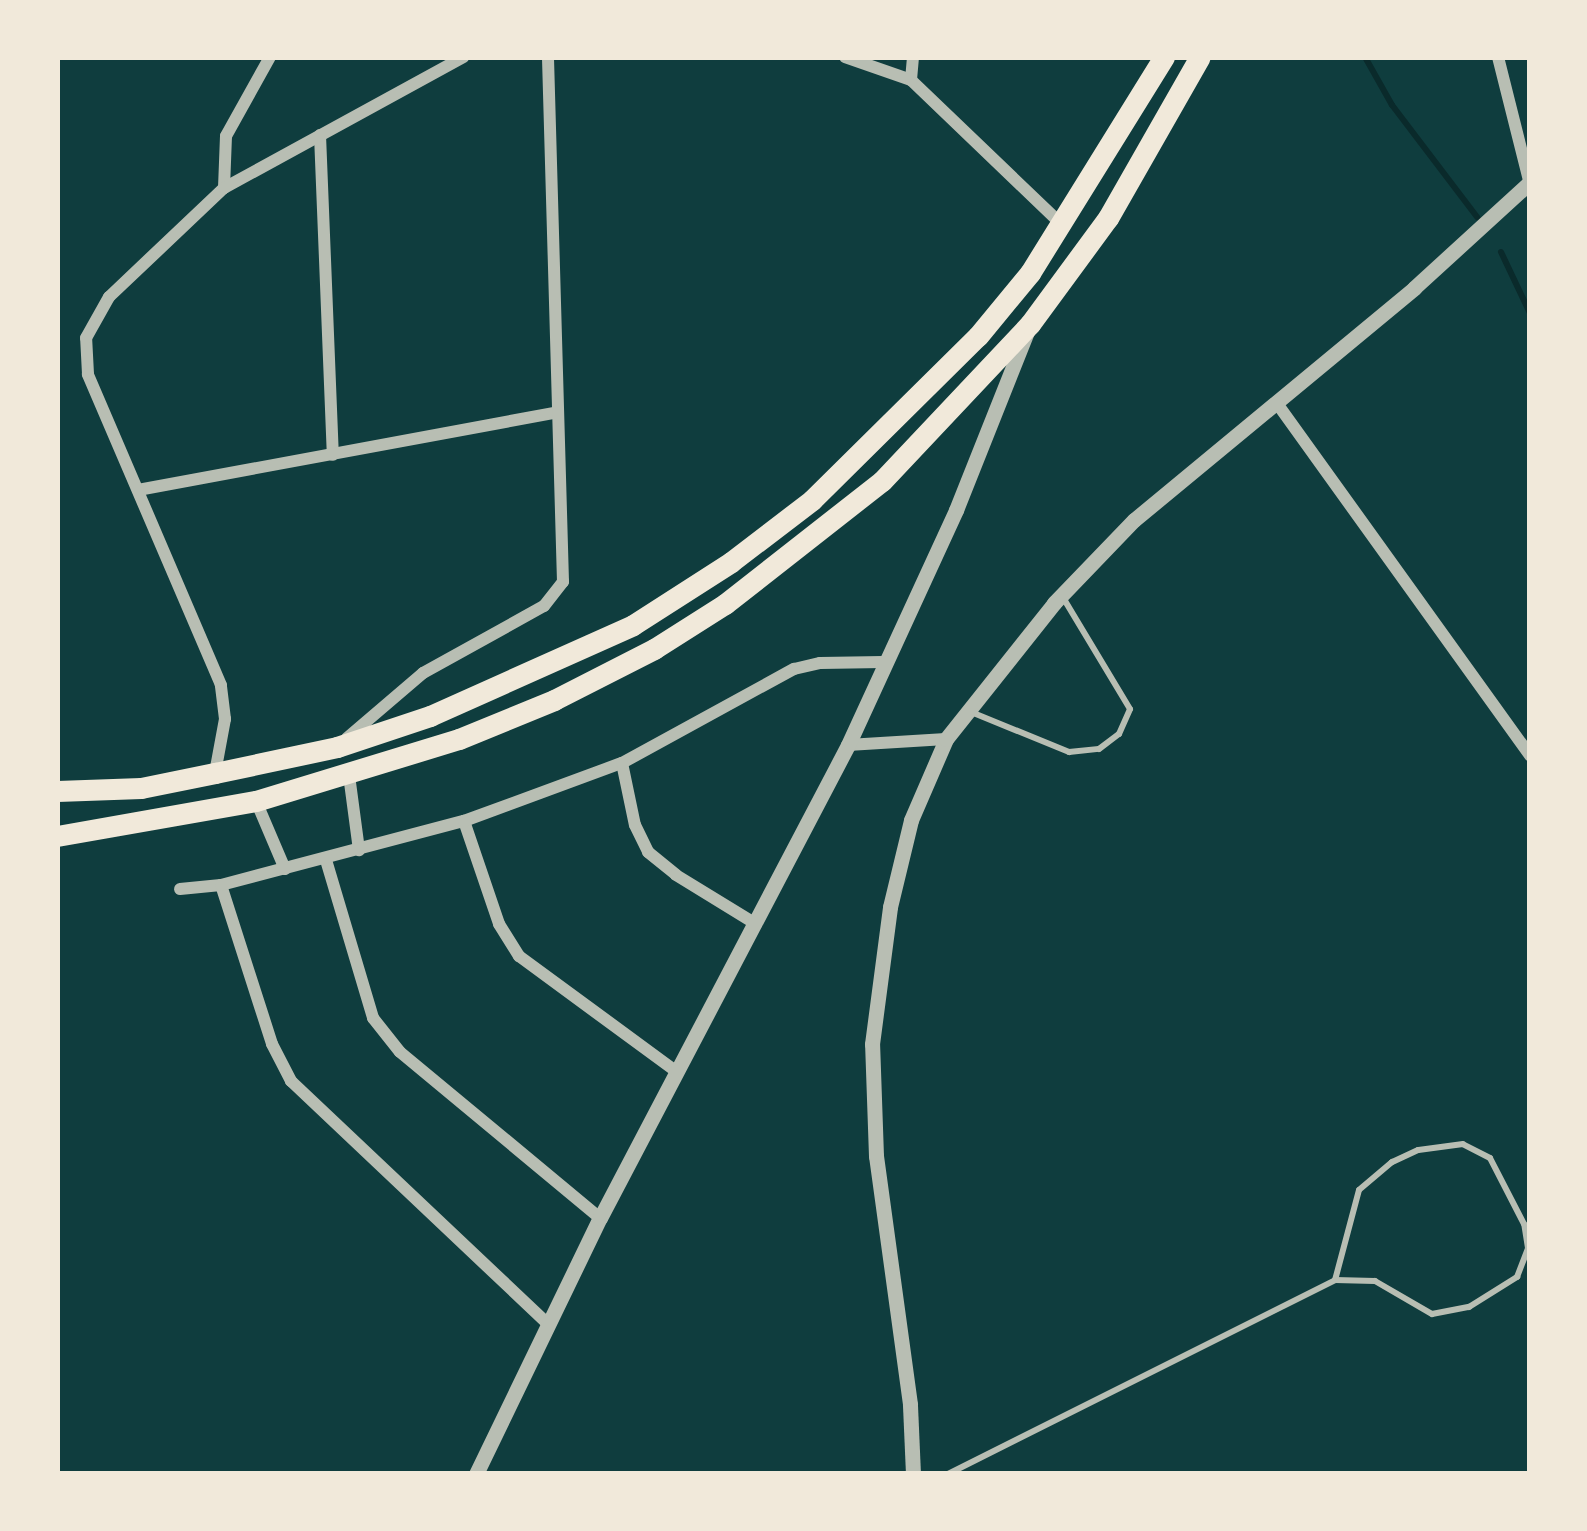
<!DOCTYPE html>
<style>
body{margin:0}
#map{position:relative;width:1587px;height:1531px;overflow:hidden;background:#0f3d3e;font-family:"Alegreya Sans",sans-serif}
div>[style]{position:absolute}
.stream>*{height:6px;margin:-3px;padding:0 3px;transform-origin:3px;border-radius:3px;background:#0a2a2b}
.service>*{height:6px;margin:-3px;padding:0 3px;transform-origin:3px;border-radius:3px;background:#b8beb3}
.minor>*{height:12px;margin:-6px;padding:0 6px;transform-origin:6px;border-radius:6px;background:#b8beb3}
.tertiary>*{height:15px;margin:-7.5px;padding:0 7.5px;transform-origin:7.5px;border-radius:7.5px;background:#b8beb3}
.primary>*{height:21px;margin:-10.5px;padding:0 10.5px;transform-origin:10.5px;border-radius:10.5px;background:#f1e9da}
span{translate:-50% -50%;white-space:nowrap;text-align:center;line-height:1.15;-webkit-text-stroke:12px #f1e9da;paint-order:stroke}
.frame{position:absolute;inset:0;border:60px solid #f1e9da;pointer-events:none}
</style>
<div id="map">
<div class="stream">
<i style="left:1365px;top:57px;width:55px;rotate:60.6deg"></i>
<i style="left:1392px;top:105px;width:141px;rotate:52.8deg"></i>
<i style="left:1501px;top:252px;width:68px;rotate:64.6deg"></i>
</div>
<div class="service">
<i style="left:971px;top:712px;width:106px;rotate:22.2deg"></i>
<i style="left:1069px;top:752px;width:30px;rotate:-6deg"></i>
<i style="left:1099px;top:749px;width:25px;rotate:-37deg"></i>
<i style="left:1119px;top:734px;width:27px;rotate:-66deg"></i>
<i style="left:1130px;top:709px;width:132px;rotate:-121deg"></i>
<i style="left:948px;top:1474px;width:433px;rotate:-26.6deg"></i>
<i style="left:1335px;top:1280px;width:40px;rotate:1.4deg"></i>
<i style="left:1375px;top:1281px;width:66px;rotate:30.1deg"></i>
<i style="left:1432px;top:1314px;width:38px;rotate:-11deg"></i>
<i style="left:1469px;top:1307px;width:57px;rotate:-32deg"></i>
<i style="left:1517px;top:1277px;width:31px;rotate:-69deg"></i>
<i style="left:1528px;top:1248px;width:24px;rotate:-99deg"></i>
<i style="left:1524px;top:1224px;width:74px;rotate:-117.3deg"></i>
<i style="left:1490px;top:1158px;width:30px;rotate:-153deg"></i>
<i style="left:1463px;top:1144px;width:45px;rotate:172.4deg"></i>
<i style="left:1418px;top:1150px;width:29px;rotate:155deg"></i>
<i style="left:1392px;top:1162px;width:43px;rotate:139.7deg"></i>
<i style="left:1359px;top:1190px;width:93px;rotate:104.9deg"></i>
</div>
<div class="minor">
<i style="left:845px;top:57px;width:70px;rotate:19.2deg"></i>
<i style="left:911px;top:80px;width:209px;rotate:43.8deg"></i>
<i style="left:1498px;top:57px;width:131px;rotate:75.9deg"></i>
<i style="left:911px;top:80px;width:23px;rotate:-85deg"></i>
<i style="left:320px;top:135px;width:320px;rotate:87.7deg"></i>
<i style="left:224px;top:188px;width:52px;rotate:-87.8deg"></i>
<i style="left:226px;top:136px;width:90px;rotate:-60.9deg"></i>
<i style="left:1276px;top:402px;width:436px;rotate:54.3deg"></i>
<i style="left:138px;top:490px;width:426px;rotate:-10.5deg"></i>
<i style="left:347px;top:738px;width:100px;rotate:-40.5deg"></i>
<i style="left:423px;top:673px;width:138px;rotate:-29deg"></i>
<i style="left:544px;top:606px;width:31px;rotate:-52deg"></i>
<i style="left:563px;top:582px;width:525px;rotate:-91.64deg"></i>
<i style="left:848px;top:745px;width:98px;rotate:-3.5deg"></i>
<i style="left:622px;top:763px;width:63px;rotate:78.2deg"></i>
<i style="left:635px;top:825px;width:30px;rotate:64deg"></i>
<i style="left:648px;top:852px;width:36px;rotate:39deg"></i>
<i style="left:676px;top:875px;width:94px;rotate:31.5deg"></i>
<i style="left:215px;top:773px;width:55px;rotate:-79.5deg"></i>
<i style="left:225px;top:719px;width:34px;rotate:-97deg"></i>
<i style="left:221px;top:685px;width:338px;rotate:-113.2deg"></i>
<i style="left:88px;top:374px;width:36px;rotate:-93deg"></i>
<i style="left:86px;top:338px;width:47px;rotate:-60.7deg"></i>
<i style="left:109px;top:297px;width:158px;rotate:-43.5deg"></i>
<i style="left:224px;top:188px;width:273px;rotate:-28.7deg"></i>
<i style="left:349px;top:775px;width:76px;rotate:82.4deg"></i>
<i style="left:256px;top:801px;width:74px;rotate:66.9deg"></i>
<i style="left:464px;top:821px;width:109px;rotate:71.2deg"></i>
<i style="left:499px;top:924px;width:38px;rotate:58deg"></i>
<i style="left:519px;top:956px;width:196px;rotate:36.3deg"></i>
<i style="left:326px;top:860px;width:165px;rotate:73.4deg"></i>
<i style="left:373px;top:1018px;width:43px;rotate:51.5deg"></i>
<i style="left:400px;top:1052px;width:260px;rotate:39.7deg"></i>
<i style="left:221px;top:885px;width:167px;rotate:72.2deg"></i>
<i style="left:272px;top:1044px;width:42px;rotate:62.8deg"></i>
<i style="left:291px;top:1081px;width:352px;rotate:43.4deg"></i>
<i style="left:180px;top:889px;width:41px;rotate:-5.6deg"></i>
<i style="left:221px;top:885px;width:251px;rotate:-14.8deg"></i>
<i style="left:464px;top:821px;width:168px;rotate:-20.2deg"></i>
<i style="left:622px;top:763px;width:196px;rotate:-28.7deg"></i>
<i style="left:794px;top:669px;width:27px;rotate:-13deg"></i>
<i style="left:820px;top:663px;width:63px;rotate:-0.9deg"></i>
</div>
<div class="tertiary">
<i style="left:476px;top:1474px;width:284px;rotate:-64.2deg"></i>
<i style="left:600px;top:1218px;width:534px;rotate:-62.33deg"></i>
<i style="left:848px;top:745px;width:259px;rotate:-65.3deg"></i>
<i style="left:956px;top:510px;width:192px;rotate:-68.3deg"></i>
<i style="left:913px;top:1474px;width:70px;rotate:-92.5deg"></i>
<i style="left:910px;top:1404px;width:250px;rotate:-97.8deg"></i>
<i style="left:876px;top:1156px;width:112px;rotate:-92deg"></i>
<i style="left:872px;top:1044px;width:138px;rotate:-82.5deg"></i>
<i style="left:890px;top:907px;width:89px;rotate:-76.4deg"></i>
<i style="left:911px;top:820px;width:88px;rotate:-66.6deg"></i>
<i style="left:946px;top:739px;width:174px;rotate:-51.5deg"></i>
<i style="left:1054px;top:603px;width:115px;rotate:-46.1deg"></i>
<i style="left:1134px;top:520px;width:364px;rotate:-39.6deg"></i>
<i style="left:1414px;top:288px;width:157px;rotate:-42.4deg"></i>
</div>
<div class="primary">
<i style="left:57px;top:791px;width:84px;rotate:-2deg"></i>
<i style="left:141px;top:788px;width:76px;rotate:-11.5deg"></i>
<i style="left:215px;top:773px;width:125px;rotate:-12deg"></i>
<i style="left:337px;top:747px;width:98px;rotate:-18.4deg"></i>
<i style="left:430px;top:716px;width:222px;rotate:-24.1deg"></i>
<i style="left:633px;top:625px;width:117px;rotate:-32.7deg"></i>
<i style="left:731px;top:562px;width:102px;rotate:-37.4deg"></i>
<i style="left:812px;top:500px;width:233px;rotate:-44.7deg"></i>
<i style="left:978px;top:336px;width:82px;rotate:-50.5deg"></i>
<i style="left:1030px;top:273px;width:254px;rotate:-58.2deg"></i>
<i style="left:57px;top:836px;width:202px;rotate:-10deg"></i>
<i style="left:256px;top:801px;width:212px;rotate:-17deg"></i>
<i style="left:459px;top:739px;width:103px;rotate:-22.3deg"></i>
<i style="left:554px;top:700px;width:112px;rotate:-27deg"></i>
<i style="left:654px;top:649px;width:84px;rotate:-32.4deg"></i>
<i style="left:725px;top:604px;width:199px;rotate:-38.1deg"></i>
<i style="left:882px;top:481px;width:216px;rotate:-46.7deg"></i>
<i style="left:1030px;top:324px;width:132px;rotate:-53.7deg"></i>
<i style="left:1108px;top:218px;width:185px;rotate:-60.3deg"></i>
</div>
<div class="frame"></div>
</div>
